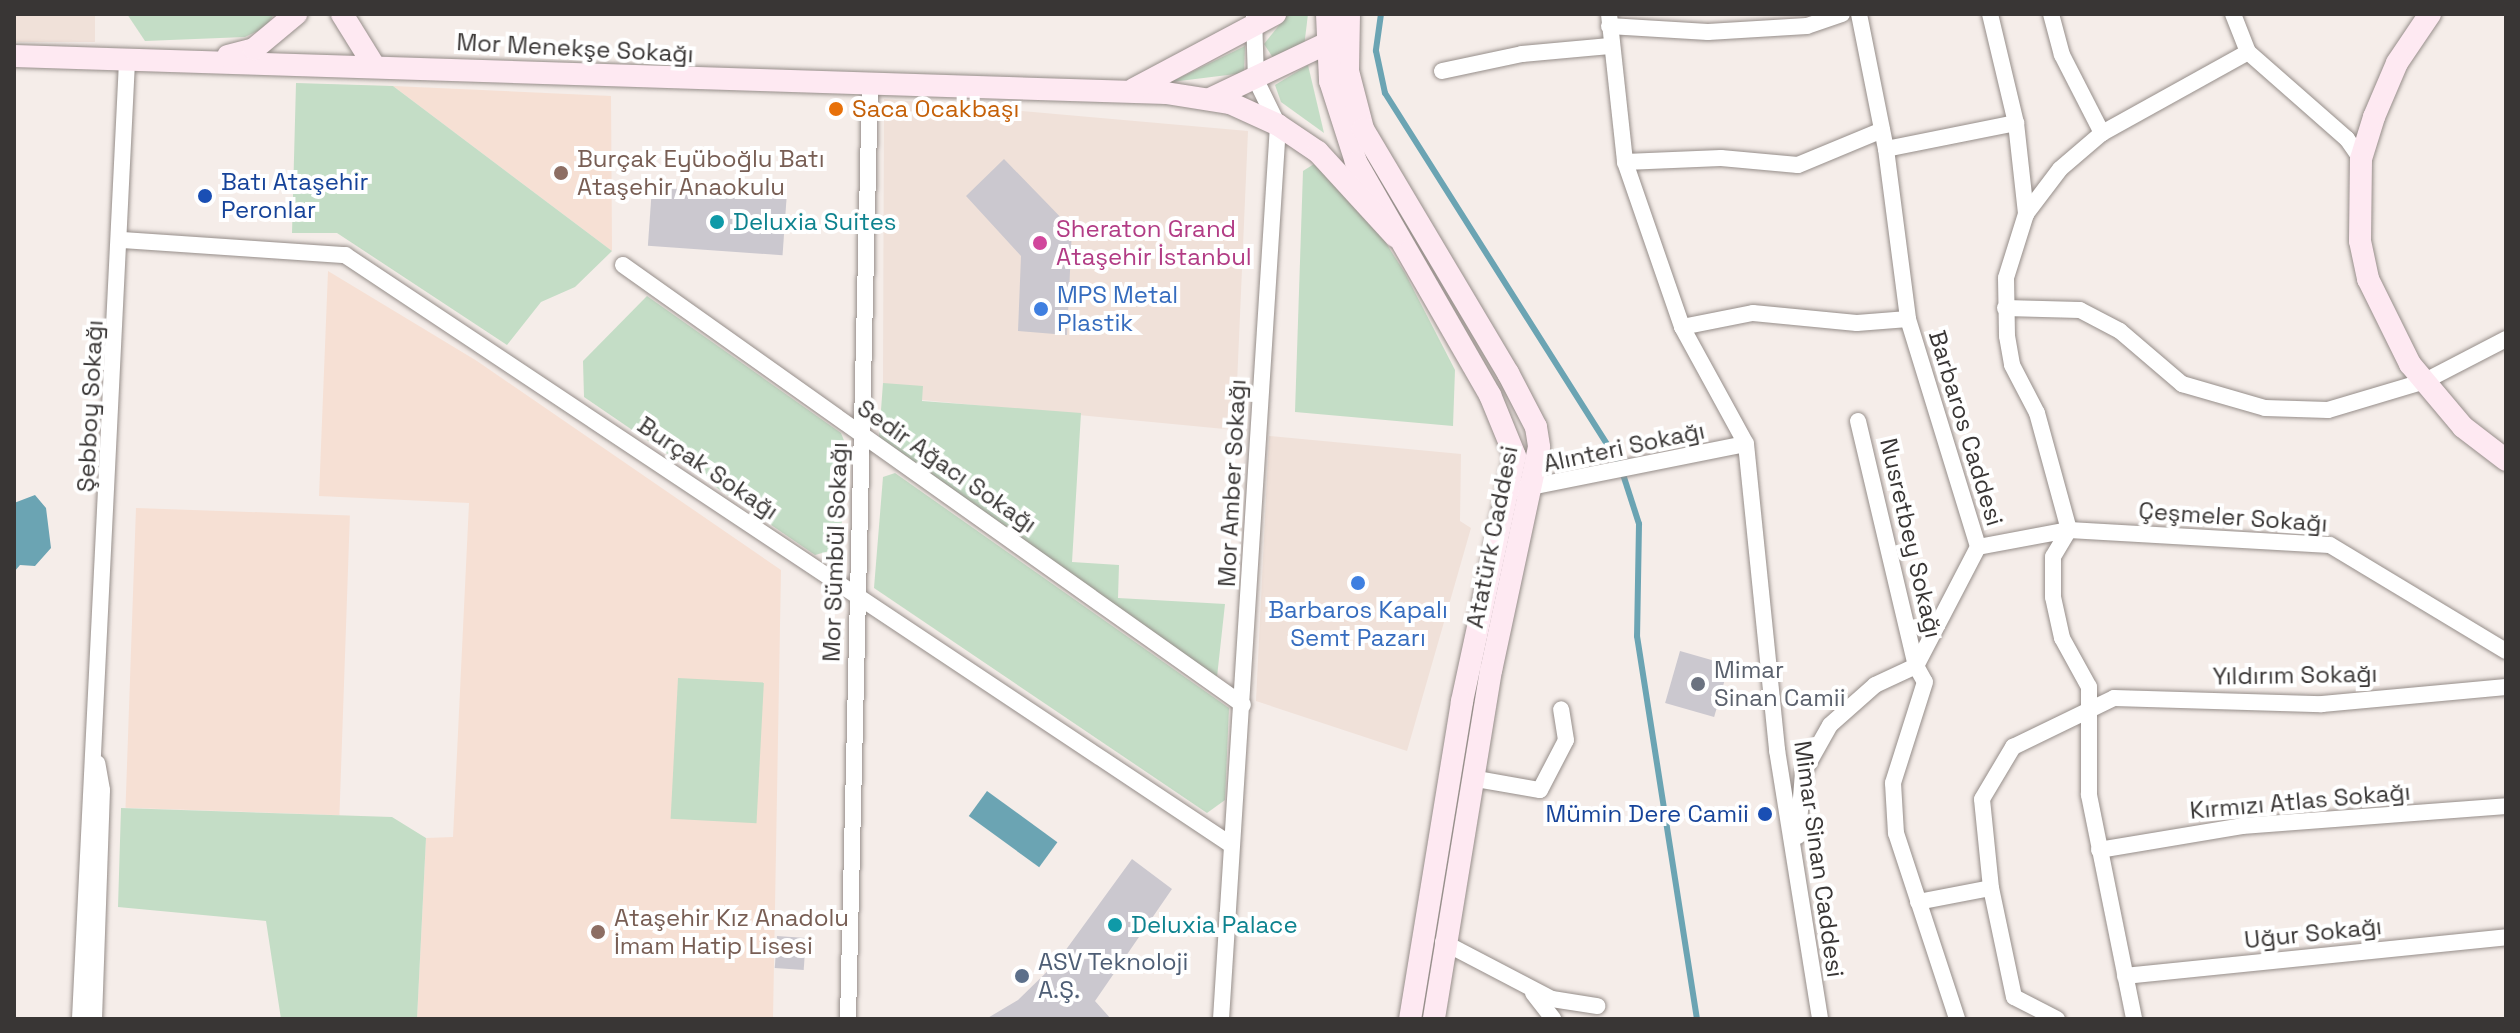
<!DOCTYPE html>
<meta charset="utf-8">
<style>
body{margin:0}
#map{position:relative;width:2520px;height:1033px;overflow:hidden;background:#f5ede9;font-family:"Space Grotesk",sans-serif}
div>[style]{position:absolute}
.built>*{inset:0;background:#f0e1d9;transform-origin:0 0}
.education>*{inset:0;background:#f6e0d4;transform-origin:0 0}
.green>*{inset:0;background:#c4ddc6;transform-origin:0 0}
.water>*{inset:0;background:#6ba4b3;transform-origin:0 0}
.stream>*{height:6px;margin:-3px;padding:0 3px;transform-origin:3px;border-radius:3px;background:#6ba4b3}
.building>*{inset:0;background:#cbc8cf;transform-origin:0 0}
.roads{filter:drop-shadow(0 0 2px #968e8a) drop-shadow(0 0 2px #968e8a)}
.street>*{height:16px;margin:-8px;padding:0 8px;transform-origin:8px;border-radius:8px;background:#fff}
.secondary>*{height:22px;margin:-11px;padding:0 11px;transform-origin:11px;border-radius:11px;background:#fee9f2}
.dots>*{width:22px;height:22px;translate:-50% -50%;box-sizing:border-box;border:4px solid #fff;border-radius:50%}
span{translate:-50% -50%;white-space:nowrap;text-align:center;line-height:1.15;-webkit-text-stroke:8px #fff;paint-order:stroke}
.street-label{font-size:24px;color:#393635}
.food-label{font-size:24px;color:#c56008}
.left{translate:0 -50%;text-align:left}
.education-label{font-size:24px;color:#785e54}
.transit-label{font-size:24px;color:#164399}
.right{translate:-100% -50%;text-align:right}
.culture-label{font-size:24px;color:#0d838f}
.hotel-label{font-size:24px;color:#b23c85}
.shop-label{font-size:24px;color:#366cbe}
.worship-label{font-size:24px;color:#5b616d}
.service-label{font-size:24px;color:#4e5e75}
.frame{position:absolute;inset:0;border:16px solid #393635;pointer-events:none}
</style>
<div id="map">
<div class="built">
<i style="left:14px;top:14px;width:81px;height:28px"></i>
<i style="clip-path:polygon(884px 99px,1248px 131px,1235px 430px,922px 400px,883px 383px)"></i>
<i style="clip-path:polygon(1269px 436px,1461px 454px,1460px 521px,1471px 528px,1407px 751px,1256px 701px)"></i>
</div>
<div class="education">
<i style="clip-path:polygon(393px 86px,611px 96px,612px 251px)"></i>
<i style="clip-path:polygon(328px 271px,477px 361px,781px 570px,773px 1019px,417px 1019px,426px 838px,453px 837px,469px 503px,319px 496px)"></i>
<i style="left:136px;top:508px;width:214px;height:300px;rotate:2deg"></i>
</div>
<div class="green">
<i style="clip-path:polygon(127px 14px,274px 14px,266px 27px,245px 37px,145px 41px)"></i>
<i style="clip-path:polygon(1288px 14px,1308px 14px,1304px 47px,1275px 61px,1264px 44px)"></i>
<i style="clip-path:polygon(1245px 46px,1244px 73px,1171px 82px)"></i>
<i style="clip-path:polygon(1308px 65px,1324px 133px,1281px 102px,1275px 85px)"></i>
<i style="clip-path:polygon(296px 83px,393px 86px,612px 251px,575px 287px,541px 302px,507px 345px,337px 233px,292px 233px)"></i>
<i style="clip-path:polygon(1314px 164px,1372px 221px,1405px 273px,1455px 370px,1453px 426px,1295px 412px,1303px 171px)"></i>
<i style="clip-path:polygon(647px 296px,841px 433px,847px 448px,840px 548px,815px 555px,584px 397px,583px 361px)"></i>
<i style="clip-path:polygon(883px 383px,923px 386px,922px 401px,1081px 413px,1072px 562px,1119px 565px,1118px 598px,1225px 604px,1217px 677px,879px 437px)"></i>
<i style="clip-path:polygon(895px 473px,1229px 708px,1225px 800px,1207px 813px,874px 588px,883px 477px)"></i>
<i style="left:678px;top:678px;width:86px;height:141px;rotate:3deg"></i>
<i style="clip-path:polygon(121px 808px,392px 817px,426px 838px,417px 1019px,281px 1019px,266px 921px,118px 907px)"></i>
</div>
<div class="water">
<i style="clip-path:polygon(35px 495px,46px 508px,51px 548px,35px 566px,20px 565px,14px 572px,14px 503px)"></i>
<i style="left:987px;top:791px;width:87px;height:31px;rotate:36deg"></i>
</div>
<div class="stream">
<i style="left:1381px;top:14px;width:37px;rotate:98deg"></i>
<i style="left:1376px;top:51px;width:43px;rotate:77.9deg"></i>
<i style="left:1385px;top:93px;width:440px;rotate:57.7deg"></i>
<i style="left:1620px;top:465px;width:62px;rotate:72.1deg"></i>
<i style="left:1639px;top:524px;width:112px;rotate:91deg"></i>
<i style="left:1637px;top:636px;width:388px;rotate:81.1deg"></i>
</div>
<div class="building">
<i style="clip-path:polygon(1004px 159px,1072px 229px,1067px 335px,1018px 331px,1021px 256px,966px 196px)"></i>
<i style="left:652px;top:187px;width:135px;height:59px;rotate:4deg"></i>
<i style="left:1680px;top:651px;width:51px;height:54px;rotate:16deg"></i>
<i style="clip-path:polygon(1132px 859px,1172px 889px,1095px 1001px,1111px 1019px,986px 1019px,1018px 1000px,1057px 962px)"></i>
<i style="left:777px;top:936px;width:29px;height:32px;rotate:4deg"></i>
</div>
<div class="roads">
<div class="street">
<i style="left:1609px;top:14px;width:149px;rotate:83.8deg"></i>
<i style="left:1625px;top:162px;width:175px;rotate:70.9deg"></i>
<i style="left:1682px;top:327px;width:133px;rotate:61.3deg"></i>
<i style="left:1746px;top:444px;width:308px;rotate:84.2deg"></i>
<i style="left:1777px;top:750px;width:272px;rotate:80.9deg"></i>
<i style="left:1859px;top:14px;width:138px;rotate:78.7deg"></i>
<i style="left:1886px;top:149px;width:171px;rotate:82.6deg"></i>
<i style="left:1908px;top:319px;width:239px;rotate:72.9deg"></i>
<i style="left:1978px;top:547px;width:134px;rotate:117.5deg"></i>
<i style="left:1990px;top:14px;width:112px;rotate:76.6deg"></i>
<i style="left:2016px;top:123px;width:92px;rotate:83.7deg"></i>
<i style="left:2026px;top:214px;width:67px;rotate:107.4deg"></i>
<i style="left:2006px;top:278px;width:58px;rotate:89deg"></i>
<i style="left:2007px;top:336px;width:29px;rotate:80deg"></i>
<i style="left:2012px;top:365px;width:54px;rotate:62.5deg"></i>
<i style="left:2037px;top:413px;width:121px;rotate:74.7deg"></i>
<i style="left:2069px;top:530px;width:31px;rotate:121deg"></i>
<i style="left:2053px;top:557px;width:40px;rotate:90deg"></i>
<i style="left:2053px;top:597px;width:42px;rotate:77.6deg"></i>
<i style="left:2062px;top:638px;width:56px;rotate:61.1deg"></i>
<i style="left:2089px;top:687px;width:108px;rotate:90deg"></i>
<i style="left:2089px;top:795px;width:228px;rotate:78.6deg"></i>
<i style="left:2051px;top:14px;width:42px;rotate:75deg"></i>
<i style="left:2062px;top:55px;width:88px;rotate:62.9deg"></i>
<i style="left:2233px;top:14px;width:41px;rotate:68.5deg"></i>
<i style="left:2248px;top:52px;width:132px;rotate:41.3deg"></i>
<i style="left:2347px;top:139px;width:24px;rotate:55deg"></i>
<i style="left:1609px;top:26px;width:99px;rotate:3.5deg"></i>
<i style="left:1708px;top:32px;width:99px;rotate:-3.5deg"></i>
<i style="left:1807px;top:26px;width:37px;rotate:-19deg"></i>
<i style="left:1442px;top:71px;width:82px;rotate:-12deg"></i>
<i style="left:1522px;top:54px;width:88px;rotate:-5.2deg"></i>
<i style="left:1886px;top:149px;width:133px;rotate:-11.3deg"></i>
<i style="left:1625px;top:162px;width:96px;rotate:-2.4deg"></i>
<i style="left:1721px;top:158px;width:77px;rotate:5.2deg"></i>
<i style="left:1798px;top:165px;width:91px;rotate:-22.6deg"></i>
<i style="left:2026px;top:214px;width:56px;rotate:-52.9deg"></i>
<i style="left:2060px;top:169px;width:55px;rotate:-40.6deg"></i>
<i style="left:2102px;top:133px;width:167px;rotate:-29deg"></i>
<i style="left:123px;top:240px;width:223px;rotate:3.9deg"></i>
<i style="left:345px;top:255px;width:1063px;rotate:33.65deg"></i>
<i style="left:623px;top:265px;width:760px;rotate:35.36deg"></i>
<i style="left:2005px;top:308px;width:75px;rotate:1.5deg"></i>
<i style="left:2080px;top:310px;width:45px;rotate:27.7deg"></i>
<i style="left:2120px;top:331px;width:82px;rotate:40.5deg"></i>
<i style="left:2182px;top:384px;width:86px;rotate:16.1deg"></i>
<i style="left:2265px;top:408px;width:63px;rotate:1.8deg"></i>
<i style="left:2328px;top:410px;width:101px;rotate:-16.6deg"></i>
<i style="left:2425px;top:381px;width:91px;rotate:-27.4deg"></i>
<i style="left:1682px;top:327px;width:72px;rotate:-11.2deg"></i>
<i style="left:1753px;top:313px;width:104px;rotate:5.5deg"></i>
<i style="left:1857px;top:323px;width:51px;rotate:-4.5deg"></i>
<i style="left:1858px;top:421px;width:252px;rotate:76.7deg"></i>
<i style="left:1916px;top:666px;width:18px;rotate:61deg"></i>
<i style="left:1925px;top:682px;width:106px;rotate:107.6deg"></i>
<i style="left:1893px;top:783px;width:50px;rotate:86.6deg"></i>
<i style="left:1896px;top:833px;width:196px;rotate:71.8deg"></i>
<i style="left:1520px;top:489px;width:230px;rotate:-11.3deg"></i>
<i style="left:1978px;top:547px;width:93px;rotate:-10.6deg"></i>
<i style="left:2069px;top:530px;width:261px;rotate:3.3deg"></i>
<i style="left:2330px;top:545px;width:205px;rotate:31.1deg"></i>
<i style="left:1471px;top:778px;width:70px;rotate:9.9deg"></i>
<i style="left:1540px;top:790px;width:56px;rotate:-62.5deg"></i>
<i style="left:1566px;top:740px;width:31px;rotate:-99deg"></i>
<i style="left:1798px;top:836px;width:63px;rotate:-85.5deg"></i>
<i style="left:1803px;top:773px;width:55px;rotate:-60.6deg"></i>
<i style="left:1830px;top:725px;width:60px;rotate:-41.6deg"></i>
<i style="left:1875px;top:685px;width:45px;rotate:-24.9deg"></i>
<i style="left:2099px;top:850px;width:145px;rotate:-9.5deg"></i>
<i style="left:2242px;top:826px;width:265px;rotate:-4.3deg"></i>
<i style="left:1918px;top:902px;width:74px;rotate:-10.9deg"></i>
<i style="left:1443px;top:942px;width:123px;rotate:27.6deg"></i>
<i style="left:1552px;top:999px;width:46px;rotate:8.8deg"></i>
<i style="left:2125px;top:976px;width:383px;rotate:-5.8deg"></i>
<i style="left:1533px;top:993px;width:33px;rotate:52deg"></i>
<i style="left:80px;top:1019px;width:959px;rotate:-87.19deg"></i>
<i style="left:94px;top:1019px;width:229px;rotate:-88deg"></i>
<i style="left:102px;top:790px;width:27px;rotate:-100deg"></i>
<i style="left:848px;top:1019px;width:932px;rotate:-88.65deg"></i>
<i style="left:1221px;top:1019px;width:896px;rotate:-86.35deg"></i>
<i style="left:1278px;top:125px;width:50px;rotate:-116.1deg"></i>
<i style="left:1256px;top:80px;width:64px;rotate:-91.8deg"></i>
<i style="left:2057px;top:1019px;width:48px;rotate:-152.9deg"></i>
<i style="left:2014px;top:997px;width:111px;rotate:-101.9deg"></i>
<i style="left:1991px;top:888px;width:89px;rotate:-95.8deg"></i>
<i style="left:1982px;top:799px;width:61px;rotate:-59.2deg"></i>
<i style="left:2013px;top:747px;width:112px;rotate:-25.9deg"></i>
<i style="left:2114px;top:698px;width:208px;rotate:1.7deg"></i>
<i style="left:2322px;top:704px;width:185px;rotate:-5.3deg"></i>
</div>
<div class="secondary">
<i style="left:342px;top:14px;width:59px;rotate:58.2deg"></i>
<i style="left:1327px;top:14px;width:67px;rotate:87.4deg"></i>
<i style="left:1330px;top:81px;width:85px;rotate:72.2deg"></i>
<i style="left:1356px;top:162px;width:269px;rotate:60.1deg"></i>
<i style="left:1490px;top:395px;width:66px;rotate:67.7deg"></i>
<i style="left:1515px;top:456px;width:252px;rotate:102.2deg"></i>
<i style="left:1462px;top:702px;width:321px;rotate:99.3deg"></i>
<i style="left:1349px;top:14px;width:57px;rotate:91deg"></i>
<i style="left:1348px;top:71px;width:60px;rotate:75.5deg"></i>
<i style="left:1363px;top:129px;width:284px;rotate:59.3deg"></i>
<i style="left:1508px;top:373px;width:61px;rotate:62.6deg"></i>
<i style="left:1536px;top:427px;width:20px;rotate:81deg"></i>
<i style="left:1539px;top:447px;width:228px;rotate:102.1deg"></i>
<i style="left:1491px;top:670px;width:354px;rotate:99.3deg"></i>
<i style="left:2430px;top:14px;width:59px;rotate:124deg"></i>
<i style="left:2397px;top:63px;width:59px;rotate:113.1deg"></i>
<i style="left:2374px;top:117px;width:44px;rotate:107.2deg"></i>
<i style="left:2361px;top:159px;width:82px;rotate:90.7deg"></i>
<i style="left:2360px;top:241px;width:39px;rotate:78deg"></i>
<i style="left:2368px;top:279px;width:95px;rotate:63.7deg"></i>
<i style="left:2410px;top:364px;width:82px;rotate:49.9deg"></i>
<i style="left:2463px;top:427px;width:54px;rotate:37.5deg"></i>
<i style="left:14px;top:56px;width:1153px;rotate:1.84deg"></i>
<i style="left:1166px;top:93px;width:65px;rotate:8.9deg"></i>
<i style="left:1230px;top:103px;width:53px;rotate:24.6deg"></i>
<i style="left:1278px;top:125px;width:48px;rotate:34deg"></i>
<i style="left:1318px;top:152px;width:114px;rotate:47.5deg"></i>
<i style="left:228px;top:56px;width:27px;rotate:-15deg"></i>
<i style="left:254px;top:49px;width:55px;rotate:-39.8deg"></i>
<i style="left:1134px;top:89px;width:160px;rotate:-28deg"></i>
<i style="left:1210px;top:99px;width:142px;rotate:-25.5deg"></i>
</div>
</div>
<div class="dots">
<i style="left:836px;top:109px;background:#e8710a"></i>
<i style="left:561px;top:173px;background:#8d6e63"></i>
<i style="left:205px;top:196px;background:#1a4fb4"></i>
<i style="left:717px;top:222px;background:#0f9aa8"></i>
<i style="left:1040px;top:243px;background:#d1479c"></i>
<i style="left:1041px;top:309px;background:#3f7fe0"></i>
<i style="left:1358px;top:583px;background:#3f7fe0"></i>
<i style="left:1698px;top:684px;background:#6b7280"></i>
<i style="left:1765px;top:814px;background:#1a4fb4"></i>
<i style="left:1115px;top:925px;background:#0f9aa8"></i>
<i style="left:598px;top:932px;background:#8d6e63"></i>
<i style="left:1022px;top:976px;background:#5c6f8a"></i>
</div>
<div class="street-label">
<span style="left:575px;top:48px;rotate:3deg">Mor Menekşe Sokağı</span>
<span style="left:90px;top:406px;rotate:-87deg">Şebboy Sokağı</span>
<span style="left:1966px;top:428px;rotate:73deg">Barbaros Caddesi</span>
<span style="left:1624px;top:447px;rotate:-12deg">Alınteri Sokağı</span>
<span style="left:947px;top:466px;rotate:35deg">Sedir Ağacı Sokağı</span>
<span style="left:708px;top:468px;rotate:34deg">Burçak Sokağı</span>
<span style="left:1232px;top:483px;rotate:-87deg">Mor Amber Sokağı</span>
<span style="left:2233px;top:517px;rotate:4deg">Çeşmeler Sokağı</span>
<span style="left:1492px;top:537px;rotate:-79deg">Atatürk Caddesi</span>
<span style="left:1911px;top:538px;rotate:77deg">Nusretbey Sokağı</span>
<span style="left:835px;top:552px;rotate:-88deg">Mor Sümbül Sokağı</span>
<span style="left:2295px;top:675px;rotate:-1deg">Yıldırım Sokağı</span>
<span style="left:2300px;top:801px;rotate:-5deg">Kırmızı Atlas Sokağı</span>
<span style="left:1819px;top:859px;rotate:82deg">Mimar Sinan Caddesi</span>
<span style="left:2313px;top:933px;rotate:-6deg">Uğur Sokağı</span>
</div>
<div class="food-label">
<span class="left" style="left:852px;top:109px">Saca Ocakbaşı</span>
</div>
<div class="education-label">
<span class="left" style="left:577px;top:173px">Burçak Eyüboğlu Batı<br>Ataşehir Anaokulu</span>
<span class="left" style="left:614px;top:932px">Ataşehir Kız Anadolu<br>İmam Hatip Lisesi</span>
</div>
<div class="transit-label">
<span class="left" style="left:221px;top:196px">Batı Ataşehir<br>Peronlar</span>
<span class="right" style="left:1749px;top:814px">Mümin Dere Camii</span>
</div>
<div class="culture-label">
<span class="left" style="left:733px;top:222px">Deluxia Suites</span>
<span class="left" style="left:1131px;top:925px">Deluxia Palace</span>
</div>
<div class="hotel-label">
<span class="left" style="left:1056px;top:243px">Sheraton Grand<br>Ataşehir İstanbul</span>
</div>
<div class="shop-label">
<span class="left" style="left:1057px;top:309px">MPS Metal<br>Plastik</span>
<span style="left:1358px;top:624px">Barbaros Kapalı<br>Semt Pazarı</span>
</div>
<div class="worship-label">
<span class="left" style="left:1714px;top:684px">Mimar<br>Sinan Camii</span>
</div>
<div class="service-label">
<span class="left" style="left:1038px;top:976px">ASV Teknoloji<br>A.Ş.</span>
</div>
<div class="frame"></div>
</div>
